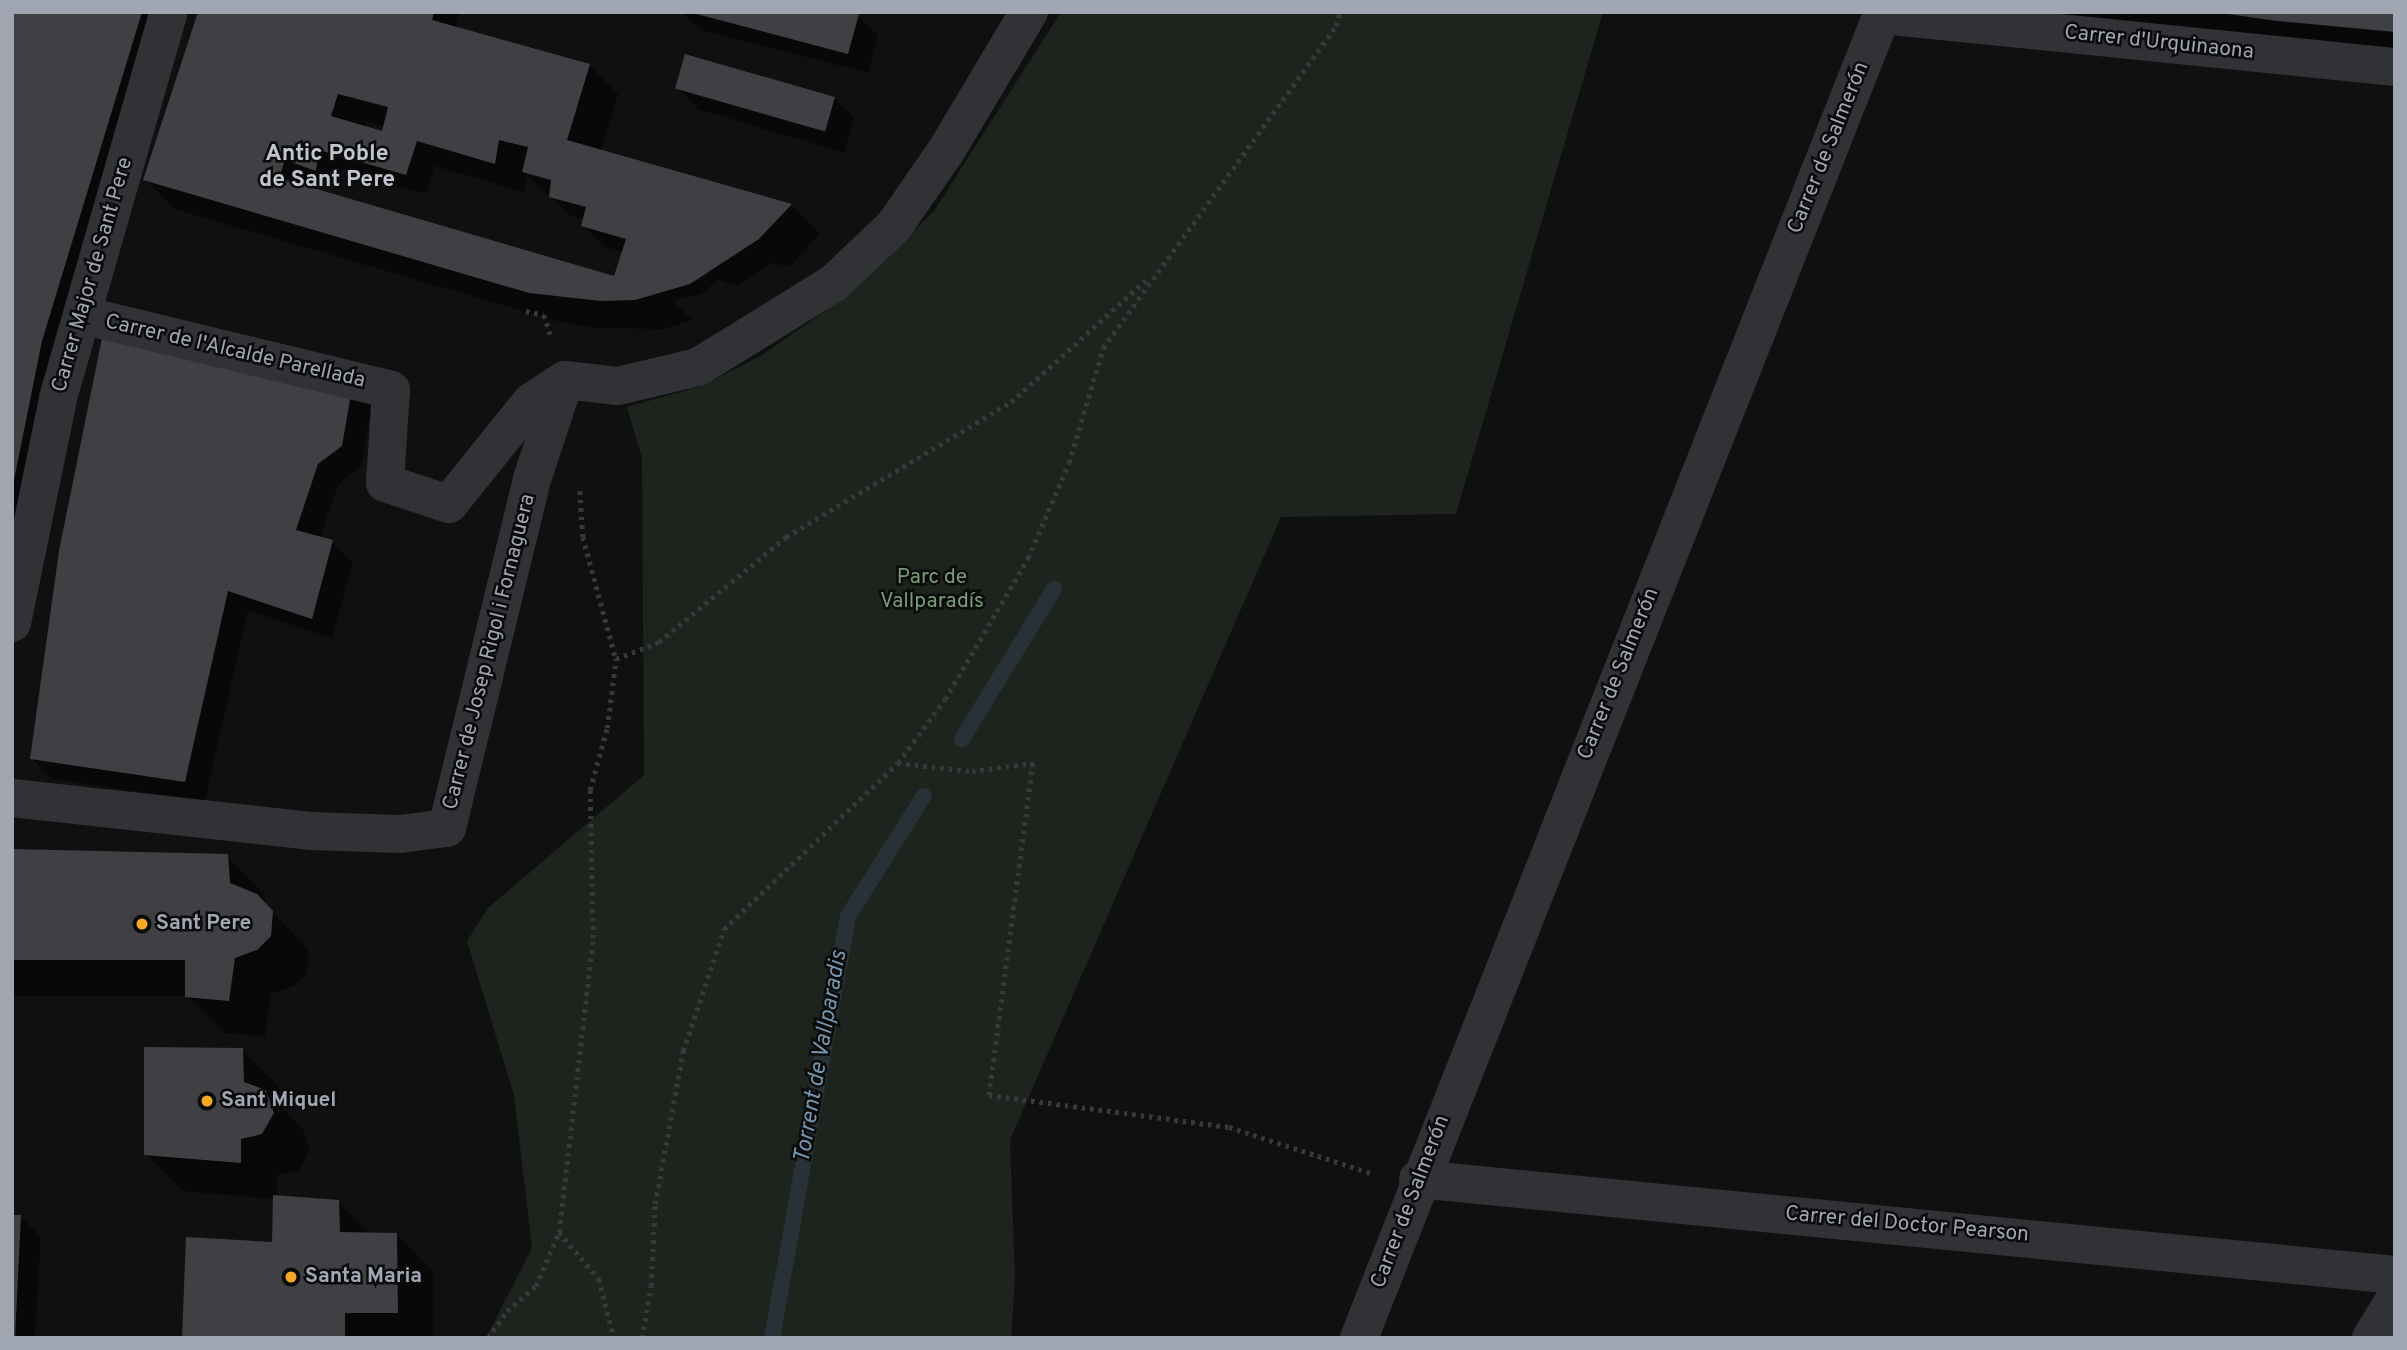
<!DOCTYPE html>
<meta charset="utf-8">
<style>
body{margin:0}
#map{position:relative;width:2407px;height:1350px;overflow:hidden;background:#101011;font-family:Overpass,sans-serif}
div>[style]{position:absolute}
.green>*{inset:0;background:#1c241d}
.shadow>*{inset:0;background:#0007}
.stream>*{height:16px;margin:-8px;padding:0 8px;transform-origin:8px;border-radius:8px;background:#283137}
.building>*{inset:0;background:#3e4044;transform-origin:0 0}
.path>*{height:4.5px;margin-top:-2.25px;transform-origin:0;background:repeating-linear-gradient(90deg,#37393d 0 3.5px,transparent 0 8.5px)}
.street>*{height:38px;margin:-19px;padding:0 19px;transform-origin:19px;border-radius:19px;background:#313236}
.dots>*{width:19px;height:19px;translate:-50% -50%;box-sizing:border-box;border:4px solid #0b0b0c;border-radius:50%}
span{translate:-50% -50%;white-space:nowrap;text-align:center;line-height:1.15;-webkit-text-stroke:5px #0b0b0c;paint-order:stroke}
.street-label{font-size:21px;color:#a0a6b2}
.park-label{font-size:21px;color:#769e78}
.poi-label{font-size:21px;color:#a0a6b2;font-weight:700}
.left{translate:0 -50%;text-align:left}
.neighbourhood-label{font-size:23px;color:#c1c5ce;font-weight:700}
.water-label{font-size:23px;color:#7696af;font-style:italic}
.frame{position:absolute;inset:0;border:14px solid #a0a6b2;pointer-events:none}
</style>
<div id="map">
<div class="green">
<i style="clip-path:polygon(1061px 12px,1603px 12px,1456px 514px,1281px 517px,1010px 1140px,1015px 1277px,1011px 1338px,486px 1338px,532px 1248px,514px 1095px,467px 941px,488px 908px,644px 775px,642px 458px,627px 407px,702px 386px,762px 355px,850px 294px,934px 211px)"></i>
</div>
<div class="shadow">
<i style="clip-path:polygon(12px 12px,179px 12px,12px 614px)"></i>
<i style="clip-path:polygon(evenodd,202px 12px,460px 12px,455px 28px,589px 65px,618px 94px,601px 151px,791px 205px,820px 234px,789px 267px,773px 263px,736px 286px,719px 280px,700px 294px,673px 301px,692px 320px,665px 329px,595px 328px,560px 322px,174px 209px,145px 180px,202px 12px,367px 122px,385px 127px,383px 133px,365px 128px,367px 122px,202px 12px,435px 166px,524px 192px,527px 175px,571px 216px,584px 220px,583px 225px,603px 246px,624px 252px,620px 280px,303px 187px,305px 179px,336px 189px,338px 169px,426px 194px,435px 166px)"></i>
<i style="clip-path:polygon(682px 12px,845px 12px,858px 16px,878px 36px,868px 73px,700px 30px)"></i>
<i style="clip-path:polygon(1967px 12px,2395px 12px,2395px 49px)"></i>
<i style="clip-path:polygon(678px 89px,834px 98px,854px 118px,844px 153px,698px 109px)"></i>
<i style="clip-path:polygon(105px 335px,372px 403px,361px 466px,338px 485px,320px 538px,332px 542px,353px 562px,332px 638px,248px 610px,205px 801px,52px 779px,32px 759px)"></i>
<i style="clip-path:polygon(12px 851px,227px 856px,264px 893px,265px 904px,309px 950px,307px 973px,294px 986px,271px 994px,265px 1037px,224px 1033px,187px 996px,13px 996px)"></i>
<i style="clip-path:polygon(242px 1050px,279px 1087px,280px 1106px,303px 1129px,310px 1150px,299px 1170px,277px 1175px,277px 1197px,338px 1202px,371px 1234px,397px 1235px,433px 1272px,434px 1338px,184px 1338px,274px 1244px,274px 1199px,183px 1191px,146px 1154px)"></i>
<i style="clip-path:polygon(21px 1217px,41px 1237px,35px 1338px,12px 1338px)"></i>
</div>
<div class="stream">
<i style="left:962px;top:739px;width:176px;rotate:-58.5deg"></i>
<i style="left:772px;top:1338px;width:429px;rotate:-79.8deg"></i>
<i style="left:848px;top:916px;width:142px;rotate:-57.7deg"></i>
</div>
<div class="building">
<i style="clip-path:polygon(12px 12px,142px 12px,42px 341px,13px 485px)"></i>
<i style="clip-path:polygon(evenodd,198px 12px,434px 12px,432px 20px,590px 64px,567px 140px,792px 204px,759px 239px,690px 284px,635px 300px,601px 301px,529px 293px,143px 180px,198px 12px,338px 94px,388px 107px,382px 131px,331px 116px,338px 94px,198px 12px,499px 140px,528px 147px,522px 172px,551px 180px,549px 197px,586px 207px,581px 226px,626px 239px,614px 276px,279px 178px,285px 160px,316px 171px,319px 150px,406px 175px,417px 141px,495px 164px,499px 140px)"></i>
<i style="clip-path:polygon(689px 12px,852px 12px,859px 14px,848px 54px)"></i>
<i style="clip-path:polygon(2214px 12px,2395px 12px,2395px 32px,2277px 21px)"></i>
<i style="left:685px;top:54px;width:156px;height:36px;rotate:16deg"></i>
<i style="clip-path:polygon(103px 333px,353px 382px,342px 446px,318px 464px,296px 530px,333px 540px,312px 619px,228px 591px,185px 782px,30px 759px,59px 551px)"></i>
<i style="clip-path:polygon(12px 849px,228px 854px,230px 883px,257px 894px,273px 911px,271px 936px,257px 950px,235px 958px,229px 1001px,185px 997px,185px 960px,12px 960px)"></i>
<i style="clip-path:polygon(144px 1047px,243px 1048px,244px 1082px,266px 1090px,274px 1113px,262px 1134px,241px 1139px,241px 1163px,144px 1155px)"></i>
<i style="clip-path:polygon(273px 1195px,339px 1200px,340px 1232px,397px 1233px,398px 1313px,345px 1313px,345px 1338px,182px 1338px,186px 1237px,272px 1242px)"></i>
<i style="clip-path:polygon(12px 1215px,21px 1215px,15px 1338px,12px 1338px)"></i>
</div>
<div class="path">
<i style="left:526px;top:311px;width:18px;rotate:13deg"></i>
<i style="left:544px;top:315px;width:22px;rotate:72deg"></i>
<i style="left:580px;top:491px;width:46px;rotate:86.3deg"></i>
<i style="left:583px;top:537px;width:126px;rotate:74.9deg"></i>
<i style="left:616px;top:659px;width:46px;rotate:-21.6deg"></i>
<i style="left:659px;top:642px;width:165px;rotate:-39.6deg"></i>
<i style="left:786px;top:537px;width:262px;rotate:-31deg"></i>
<i style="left:1011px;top:402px;width:182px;rotate:-42.1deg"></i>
<i style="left:898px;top:763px;width:74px;rotate:6.2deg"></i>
<i style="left:972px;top:771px;width:62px;rotate:-7.5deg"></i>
<i style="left:1033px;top:763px;width:335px;rotate:97.5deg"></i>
<i style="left:989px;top:1095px;width:242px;rotate:7.6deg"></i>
<i style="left:1229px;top:1127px;width:152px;rotate:18deg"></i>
<i style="left:559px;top:1232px;width:62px;rotate:49.6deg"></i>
<i style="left:599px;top:1279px;width:61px;rotate:75.7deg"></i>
<i style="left:488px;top:1338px;width:33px;rotate:-55deg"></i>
<i style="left:507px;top:1311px;width:38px;rotate:-41deg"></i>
<i style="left:536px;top:1286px;width:59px;rotate:-66.9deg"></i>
<i style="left:559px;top:1232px;width:296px;rotate:-83.4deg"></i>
<i style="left:593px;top:938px;width:148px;rotate:-91.2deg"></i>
<i style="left:590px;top:790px;width:64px;rotate:-74.7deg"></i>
<i style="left:607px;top:728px;width:70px;rotate:-82.6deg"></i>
<i style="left:642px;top:1338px;width:53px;rotate:-80.2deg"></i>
<i style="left:651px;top:1286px;width:82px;rotate:-87.2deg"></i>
<i style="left:655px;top:1204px;width:156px;rotate:-79.6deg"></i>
<i style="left:683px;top:1051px;width:129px;rotate:-71.4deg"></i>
<i style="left:724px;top:929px;width:240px;rotate:-43.7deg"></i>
<i style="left:898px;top:763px;width:79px;rotate:-53.7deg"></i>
<i style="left:945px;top:699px;width:164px;rotate:-59.5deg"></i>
<i style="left:1028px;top:558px;width:103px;rotate:-66.7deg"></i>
<i style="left:1069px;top:463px;width:120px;rotate:-73.5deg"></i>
<i style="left:1103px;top:348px;width:397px;rotate:-54.1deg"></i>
<i style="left:1336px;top:26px;width:15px;rotate:-74deg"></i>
</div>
<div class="street">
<i style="left:1882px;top:15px;width:516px;rotate:5.79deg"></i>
<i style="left:82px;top:315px;width:318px;rotate:13.6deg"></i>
<i style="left:391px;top:390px;width:93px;rotate:93.7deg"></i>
<i style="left:385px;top:483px;width:67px;rotate:18.2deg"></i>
<i style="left:449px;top:504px;width:131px;rotate:-51.2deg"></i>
<i style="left:531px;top:402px;width:40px;rotate:-32.9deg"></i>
<i style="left:565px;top:380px;width:53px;rotate:6.5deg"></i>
<i style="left:618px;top:386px;width:82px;rotate:-13.4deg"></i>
<i style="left:698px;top:367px;width:160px;rotate:-31.7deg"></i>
<i style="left:834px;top:283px;width:83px;rotate:-43.5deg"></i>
<i style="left:894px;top:226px;width:91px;rotate:-55.3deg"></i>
<i style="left:946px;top:151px;width:162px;rotate:-59.2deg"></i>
<i style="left:12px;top:623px;width:230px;rotate:-78.4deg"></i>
<i style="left:58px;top:398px;width:402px;rotate:-74deg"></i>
<i style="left:12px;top:798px;width:300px;rotate:6.3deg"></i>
<i style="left:310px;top:831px;width:90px;rotate:1.9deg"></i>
<i style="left:400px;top:834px;width:47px;rotate:-7.3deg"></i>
<i style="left:447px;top:828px;width:362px;rotate:-76.3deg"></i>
<i style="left:533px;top:476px;width:101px;rotate:-71.6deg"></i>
<i style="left:1418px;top:1179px;width:982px;rotate:5.61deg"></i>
<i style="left:1359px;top:1338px;width:1426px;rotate:-68.44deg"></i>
<i style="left:2371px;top:1338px;width:46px;rotate:-58.4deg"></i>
</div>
<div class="dots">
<i style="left:142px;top:924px;background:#f5a824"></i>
<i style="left:207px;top:1101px;background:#f5a824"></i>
<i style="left:291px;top:1277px;background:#f5a824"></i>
</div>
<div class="street-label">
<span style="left:2159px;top:43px;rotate:6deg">Carrer d'Urquinaona</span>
<span style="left:1829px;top:148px;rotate:-68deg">Carrer de Salmerón</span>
<span style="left:93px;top:275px;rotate:-74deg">Carrer Major de Sant Pere</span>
<span style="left:235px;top:352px;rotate:13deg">Carrer de l'Alcalde Parellada</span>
<span style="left:490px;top:652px;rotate:-76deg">Carrer de Josep Rigol i Fornaguera</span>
<span style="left:1619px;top:674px;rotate:-68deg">Carrer de Salmerón</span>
<span style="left:1411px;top:1202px;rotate:-69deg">Carrer de Salmerón</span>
<span style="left:1907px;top:1225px;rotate:5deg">Carrer del Doctor Pearson</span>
</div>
<div class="park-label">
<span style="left:932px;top:590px">Parc de<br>Vallparadís</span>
</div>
<div class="poi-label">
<span class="left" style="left:156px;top:924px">Sant Pere</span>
<span class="left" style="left:221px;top:1101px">Sant Miquel</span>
<span class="left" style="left:305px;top:1277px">Santa Maria</span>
</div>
<div class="neighbourhood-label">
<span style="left:327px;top:168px">Antic Poble<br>de Sant Pere</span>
</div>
<div class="water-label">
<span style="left:822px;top:1057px;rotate:-80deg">Torrent de Vallparadis</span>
</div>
<div class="frame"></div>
</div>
